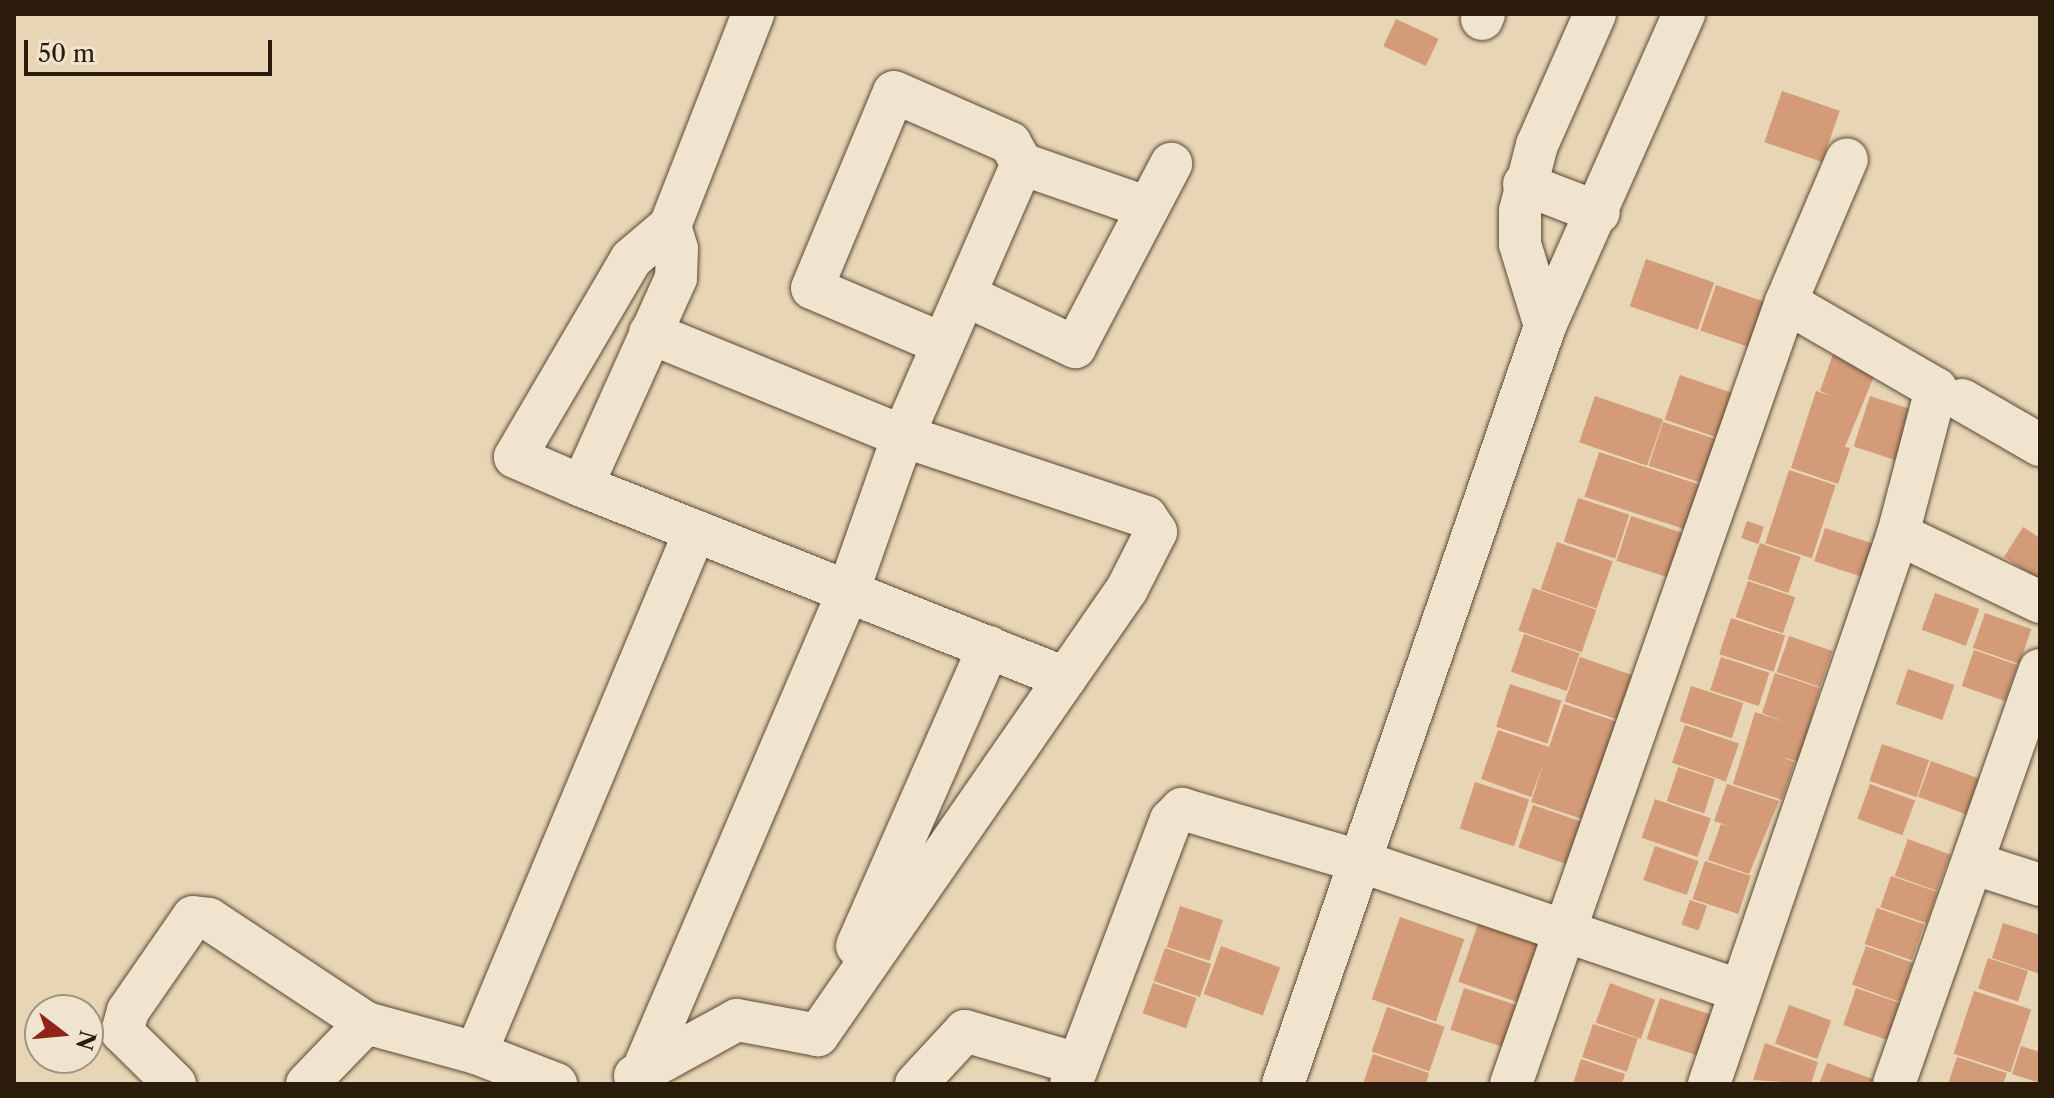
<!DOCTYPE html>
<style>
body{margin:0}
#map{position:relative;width:2054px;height:1098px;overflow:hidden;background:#e8d5b5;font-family:"Libre Caslon Text",serif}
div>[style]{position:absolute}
.building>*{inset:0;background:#d39b77;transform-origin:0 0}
.roads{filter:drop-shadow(0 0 2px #5a4a35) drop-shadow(0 0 2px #5a4a35)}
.minor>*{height:42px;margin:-21px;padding:0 21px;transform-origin:21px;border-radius:21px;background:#f0e4cf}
span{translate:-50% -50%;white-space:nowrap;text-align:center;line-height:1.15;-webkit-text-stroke:7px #f0e4cf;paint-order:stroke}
.frame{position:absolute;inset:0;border:16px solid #2a1b0a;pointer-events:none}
.north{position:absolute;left:24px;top:994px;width:80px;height:80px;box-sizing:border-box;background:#f0e4cf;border:2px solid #a19480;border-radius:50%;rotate:106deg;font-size:22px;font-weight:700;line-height:32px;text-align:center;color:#2a1b0a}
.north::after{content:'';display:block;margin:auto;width:28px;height:36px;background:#8f2418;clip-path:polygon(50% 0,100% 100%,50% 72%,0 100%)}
.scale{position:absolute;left:24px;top:40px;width:248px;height:36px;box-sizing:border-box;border:4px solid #2a1b0a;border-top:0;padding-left:10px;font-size:24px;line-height:28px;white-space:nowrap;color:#2a1b0a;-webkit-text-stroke:6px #f0e4cf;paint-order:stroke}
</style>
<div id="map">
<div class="building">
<i style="left:1396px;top:19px;width:47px;height:30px;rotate:25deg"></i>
<i style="left:1782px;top:91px;width:61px;height:54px;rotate:19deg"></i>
<i style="left:1646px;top:259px;width:72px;height:50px;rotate:19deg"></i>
<i style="left:1716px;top:285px;width:58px;height:48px;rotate:19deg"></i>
<i style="clip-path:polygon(1833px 354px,1877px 369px,1845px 447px,1850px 448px,1838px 484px,1791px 468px,1816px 391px,1834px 397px,1820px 391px)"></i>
<i style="left:1680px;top:375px;width:59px;height:47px;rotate:19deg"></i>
<i style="left:1595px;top:396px;width:72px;height:49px;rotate:19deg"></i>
<i style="left:1870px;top:396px;width:51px;height:53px;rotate:18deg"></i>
<i style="left:1663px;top:422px;width:60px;height:46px;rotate:18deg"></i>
<i style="left:1599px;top:452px;width:108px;height:47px;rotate:18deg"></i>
<i style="left:1789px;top:470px;width:49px;height:77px;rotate:18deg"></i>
<i style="left:1578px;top:498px;width:54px;height:46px;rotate:18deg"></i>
<i style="left:1631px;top:516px;width:58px;height:47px;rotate:18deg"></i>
<i style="left:1747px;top:521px;width:18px;height:18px;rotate:19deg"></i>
<i style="clip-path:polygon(2023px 527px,2040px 538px,2040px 580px,2004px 557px)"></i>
<i style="left:1825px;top:528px;width:51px;height:35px;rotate:18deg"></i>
<i style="left:1557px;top:542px;width:59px;height:50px;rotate:19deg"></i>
<i style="left:1760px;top:543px;width:43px;height:38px;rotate:19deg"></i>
<i style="left:1748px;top:581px;width:50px;height:38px;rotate:19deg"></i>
<i style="left:1533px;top:588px;width:67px;height:45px;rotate:19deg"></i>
<i style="left:1935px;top:593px;width:47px;height:39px;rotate:20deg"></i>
<i style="left:1985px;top:613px;width:49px;height:37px;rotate:19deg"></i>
<i style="left:1731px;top:618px;width:57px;height:38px;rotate:18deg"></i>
<i style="left:1524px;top:634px;width:59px;height:40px;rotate:19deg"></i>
<i style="left:1789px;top:636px;width:46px;height:38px;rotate:19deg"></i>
<i style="left:1974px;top:650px;width:46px;height:38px;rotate:19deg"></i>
<i style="left:1580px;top:657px;width:62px;height:47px;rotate:19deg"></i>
<i style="left:1721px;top:657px;width:51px;height:35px;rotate:18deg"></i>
<i style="left:1908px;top:669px;width:49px;height:37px;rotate:19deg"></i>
<i style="clip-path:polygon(1775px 673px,1820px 688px,1799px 762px,1775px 755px,1795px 762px,1782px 800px,1733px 784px,1755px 712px,1788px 723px,1762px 713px)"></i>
<i style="left:1510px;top:684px;width:54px;height:45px;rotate:18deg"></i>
<i style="left:1691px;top:686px;width:55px;height:37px;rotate:18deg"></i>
<i style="clip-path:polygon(1564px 704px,1618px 722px,1585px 820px,1531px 802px,1544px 762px,1531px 797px,1481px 779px,1498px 730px,1549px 747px)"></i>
<i style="left:1685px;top:725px;width:57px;height:40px;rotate:19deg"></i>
<i style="left:1882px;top:744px;width:50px;height:39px;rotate:19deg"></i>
<i style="left:1931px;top:761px;width:73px;height:38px;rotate:20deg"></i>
<i style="left:1678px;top:767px;width:39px;height:36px;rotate:18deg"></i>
<i style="left:1475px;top:782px;width:57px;height:49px;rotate:18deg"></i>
<i style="clip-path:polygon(1727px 784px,1779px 801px,1749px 874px,1708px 860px,1721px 824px,1735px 828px,1714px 821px)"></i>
<i style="left:1870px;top:784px;width:48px;height:37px;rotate:20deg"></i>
<i style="left:1655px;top:799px;width:59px;height:41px;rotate:19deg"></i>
<i style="left:1533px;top:805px;width:53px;height:45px;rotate:19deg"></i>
<i style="left:1908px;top:839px;width:45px;height:39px;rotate:20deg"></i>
<i style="left:1655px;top:846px;width:46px;height:36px;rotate:19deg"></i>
<i style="left:1705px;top:861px;width:48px;height:40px;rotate:18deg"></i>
<i style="left:1891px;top:876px;width:49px;height:33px;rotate:19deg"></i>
<i style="left:1690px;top:900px;width:18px;height:26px;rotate:19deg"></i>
<i style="left:1180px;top:906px;width:45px;height:43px;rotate:18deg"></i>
<i style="left:1877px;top:908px;width:50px;height:38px;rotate:19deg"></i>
<i style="left:1400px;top:917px;width:68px;height:87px;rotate:19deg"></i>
<i style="clip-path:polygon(2003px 923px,2040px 935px,2040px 974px,1992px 958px)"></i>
<i style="left:1478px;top:924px;width:75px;height:61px;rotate:19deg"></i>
<i style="left:1221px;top:946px;width:63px;height:51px;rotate:20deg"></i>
<i style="left:1866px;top:946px;width:50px;height:41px;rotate:20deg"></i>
<i style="left:1165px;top:948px;width:49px;height:35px;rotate:19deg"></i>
<i style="left:1988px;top:958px;width:42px;height:32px;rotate:18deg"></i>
<i style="left:1153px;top:983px;width:46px;height:32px;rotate:19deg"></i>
<i style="left:1610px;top:983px;width:48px;height:42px;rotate:20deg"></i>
<i style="left:1464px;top:988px;width:60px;height:44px;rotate:18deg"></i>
<i style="left:1856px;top:988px;width:46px;height:39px;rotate:19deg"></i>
<i style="left:1974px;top:991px;width:60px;height:66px;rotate:18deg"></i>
<i style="left:1660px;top:998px;width:54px;height:43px;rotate:18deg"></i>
<i style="left:1789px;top:1005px;width:45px;height:41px;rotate:20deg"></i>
<i style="left:1387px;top:1007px;width:61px;height:47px;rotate:19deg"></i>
<i style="left:1593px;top:1024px;width:47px;height:35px;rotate:18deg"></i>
<i style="clip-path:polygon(1765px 1043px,1818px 1062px,1811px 1084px,1753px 1080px)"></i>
<i style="clip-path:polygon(2021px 1046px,2040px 1052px,2040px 1083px,2012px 1074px)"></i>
<i style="clip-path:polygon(1373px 1054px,1429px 1073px,1426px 1084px,1363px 1084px)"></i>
<i style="clip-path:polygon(1957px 1057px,2007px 1073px,2003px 1084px,1948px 1084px)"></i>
<i style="clip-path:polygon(1581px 1059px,1625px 1074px,1622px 1084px,1573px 1084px)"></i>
<i style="clip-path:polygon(1827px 1063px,1873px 1079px,1871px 1084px,1819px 1084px)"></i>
</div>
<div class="roads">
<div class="minor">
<i style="left:1482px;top:19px;width:5px;rotate:-68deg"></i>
<i style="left:1524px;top:184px;width:80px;rotate:21.1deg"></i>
<i style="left:670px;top:226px;width:24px;rotate:73deg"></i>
<i style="left:677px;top:249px;width:29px;rotate:92deg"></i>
<i style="left:676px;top:278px;width:228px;rotate:114.3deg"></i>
<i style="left:582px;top:486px;width:73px;rotate:-156.6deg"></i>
<i style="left:515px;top:457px;width:229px;rotate:-59.6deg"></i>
<i style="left:631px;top:259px;width:51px;rotate:-40.2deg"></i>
<i style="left:670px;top:226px;width:228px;rotate:-68.6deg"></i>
<i style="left:965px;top:295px;width:122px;rotate:25.3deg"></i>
<i style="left:1075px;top:347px;width:207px;rotate:-62.3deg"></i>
<i style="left:1545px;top:326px;width:86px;rotate:-107deg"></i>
<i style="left:1520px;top:244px;width:33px;rotate:-90deg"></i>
<i style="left:1520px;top:211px;width:68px;rotate:-75.6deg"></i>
<i style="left:1537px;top:145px;width:143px;rotate:-66.1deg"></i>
<i style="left:650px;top:333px;width:273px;rotate:22.2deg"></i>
<i style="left:903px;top:436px;width:297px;rotate:-66.4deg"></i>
<i style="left:943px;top:344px;width:142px;rotate:-156.9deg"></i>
<i style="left:812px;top:288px;width:212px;rotate:-67.3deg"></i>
<i style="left:894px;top:92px;width:127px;rotate:23.7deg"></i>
<i style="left:1010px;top:143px;width:24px;rotate:60deg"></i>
<i style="left:1022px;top:164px;width:133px;rotate:19.2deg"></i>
<i style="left:1962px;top:400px;width:90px;rotate:30deg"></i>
<i style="left:582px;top:486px;width:520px;rotate:21.68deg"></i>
<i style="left:1898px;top:534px;width:157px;rotate:25.6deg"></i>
<i style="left:1975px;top:864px;width:68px;rotate:17.9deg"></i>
<i style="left:857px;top:946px;width:327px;rotate:-66.2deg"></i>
<i style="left:476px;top:1053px;width:566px;rotate:-67.24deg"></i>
<i style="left:642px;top:1072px;width:522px;rotate:-66.77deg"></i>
<i style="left:848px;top:592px;width:165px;rotate:-70.6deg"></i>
<i style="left:903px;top:436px;width:256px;rotate:18.4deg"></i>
<i style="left:1146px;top:517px;width:18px;rotate:56deg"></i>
<i style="left:1156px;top:532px;width:64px;rotate:117deg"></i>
<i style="left:1127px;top:589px;width:543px;rotate:124.72deg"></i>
<i style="left:635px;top:1076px;width:116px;rotate:-28.8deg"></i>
<i style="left:737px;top:1020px;width:82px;rotate:10.5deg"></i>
<i style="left:175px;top:1084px;width:74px;rotate:-135.5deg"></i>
<i style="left:122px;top:1032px;width:22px;rotate:-74deg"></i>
<i style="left:128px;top:1011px;width:114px;rotate:-55.3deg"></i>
<i style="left:193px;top:917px;width:16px;rotate:7deg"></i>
<i style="left:209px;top:919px;width:188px;rotate:33.5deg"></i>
<i style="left:366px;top:1023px;width:114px;rotate:15.3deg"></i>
<i style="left:476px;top:1053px;width:86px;rotate:21.2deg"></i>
<i style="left:307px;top:1084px;width:85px;rotate:-46deg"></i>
<i style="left:916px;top:1084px;width:72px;rotate:-47.2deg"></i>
<i style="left:965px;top:1031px;width:118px;rotate:16.3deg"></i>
<i style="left:1071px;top:1084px;width:282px;rotate:-69.3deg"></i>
<i style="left:1171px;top:820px;width:16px;rotate:-45deg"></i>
<i style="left:1182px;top:809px;width:188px;rotate:16.4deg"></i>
<i style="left:1362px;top:862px;width:400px;rotate:18.8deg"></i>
<i style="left:1283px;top:1084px;width:802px;rotate:-70.93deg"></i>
<i style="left:1545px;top:326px;width:342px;rotate:-66deg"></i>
<i style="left:1511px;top:1084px;width:829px;rotate:-70.63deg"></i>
<i style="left:1786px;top:302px;width:155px;rotate:-66.9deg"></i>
<i style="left:1709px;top:1084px;width:582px;rotate:-71.04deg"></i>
<i style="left:1898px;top:534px;width:150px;rotate:-75.3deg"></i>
<i style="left:1936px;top:389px;width:173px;rotate:-149.9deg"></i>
<i style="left:1894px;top:1084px;width:439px;rotate:-70.6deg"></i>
</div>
</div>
<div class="frame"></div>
<div class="north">N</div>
<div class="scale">50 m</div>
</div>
